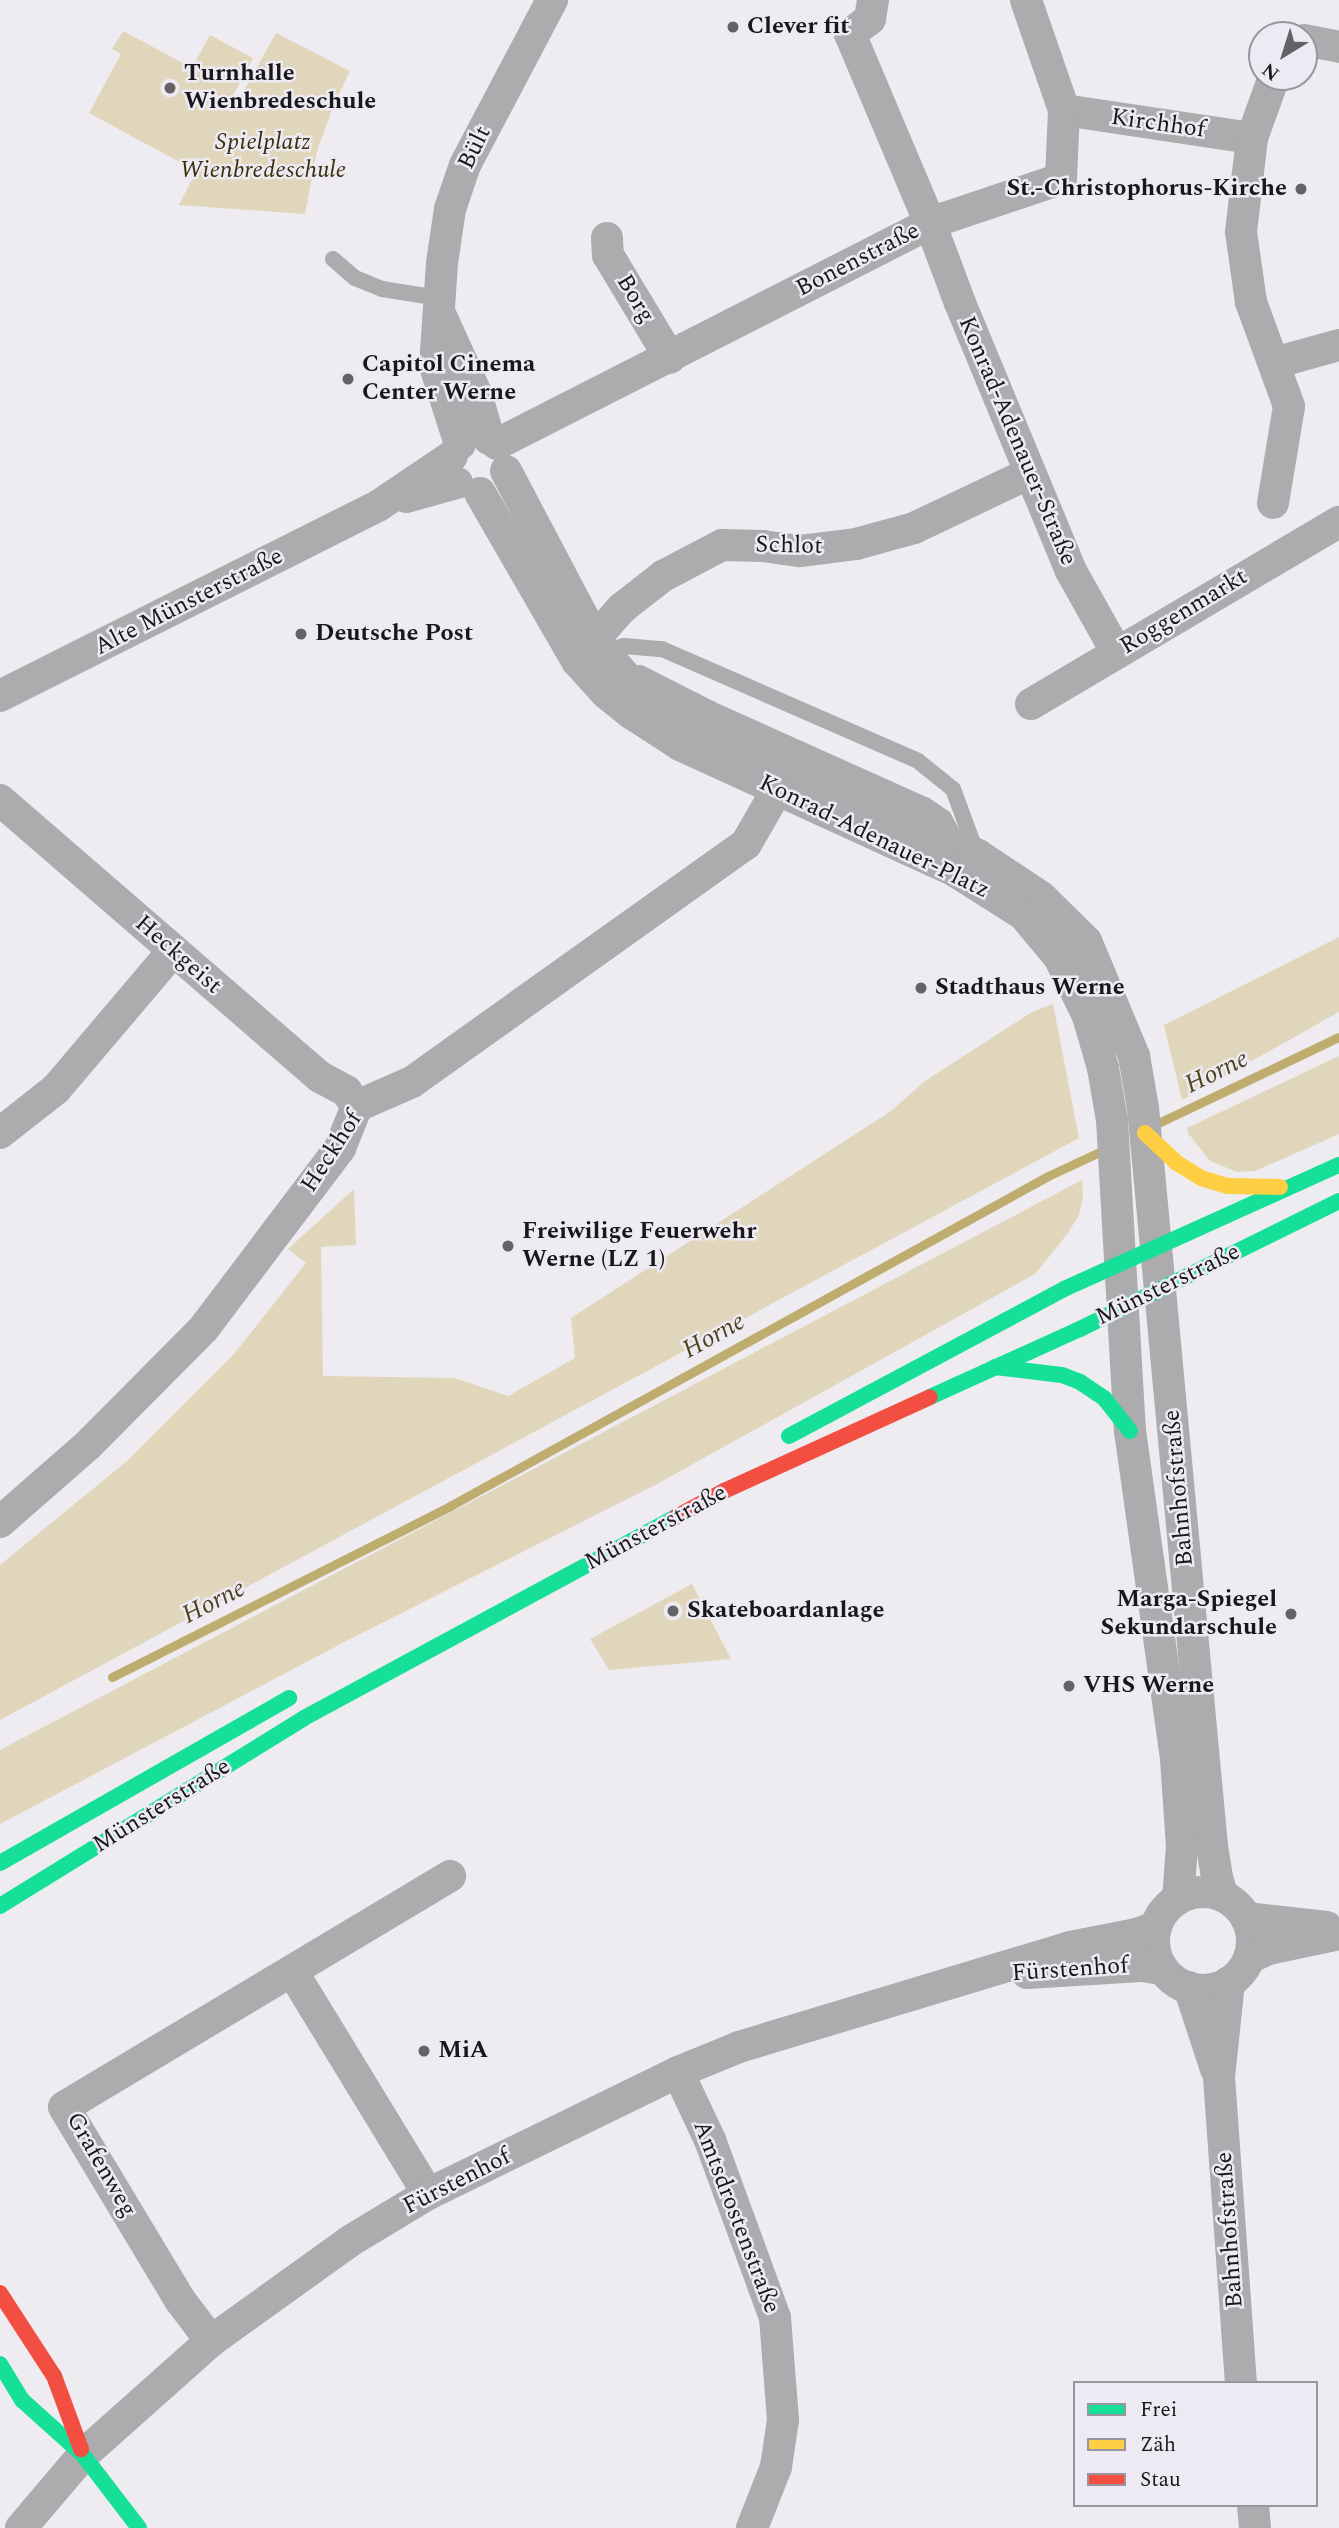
<!DOCTYPE html>
<meta charset="utf-8">
<style>
body{margin:0}
#map{position:relative;width:1339px;height:2528px;overflow:hidden;background:#eeecf1;font-family:Spectral,serif}
div>[style]{position:absolute}
.green>*{inset:0;background:#e0d6bb}
.stream>*{height:9px;margin:-4.5px;padding:0 4.5px;transform-origin:4.5px;border-radius:4.5px;background:#bfad70}
.lane>*{height:16px;margin:-8px;padding:0 8px;transform-origin:8px;border-radius:8px;background:#acabad}
.street>*{height:32px;margin:-16px;padding:0 16px;transform-origin:16px;border-radius:16px;background:#acabad}
.street>.ring{margin:-16px;padding:0;box-sizing:content-box;background:none;border:32px solid #acabad;border-radius:50%}
.fast>*{height:16px;margin:-8px;padding:0 8px;transform-origin:8px;border-radius:8px;background:#16e098}
.slow>*{height:16px;margin:-8px;padding:0 8px;transform-origin:8px;border-radius:8px;background:#ffcf43}
.jam>*{height:16px;margin:-8px;padding:0 8px;transform-origin:8px;border-radius:8px;background:#f24e42}
.dots>*{width:19px;height:19px;translate:-50% -50%;box-sizing:border-box;border:4px solid #edeaf3;border-radius:50%}
span{translate:-50% -50%;white-space:nowrap;text-align:center;line-height:1.15;-webkit-text-stroke:5px #edeaf3;paint-order:stroke}
.poi-label{font-size:24px;color:#18171a;font-weight:700}
.left{translate:0 -50%;text-align:left}
.right{translate:-100% -50%;text-align:right}
.street-label{font-size:24px;color:#18171a}
.park-label{font-size:24px;color:#392e07;font-style:italic}
.water-label{font-size:26px;color:#50441f;font-style:italic}
.legend{position:absolute;left:1073px;top:2381px;width:245px;height:126px;box-sizing:border-box;background:#edeaf3;border:2px solid #98969c;margin:0;padding:9px 12px;list-style:none;font-size:21px;color:#18171a}
.legend li{display:flex;align-items:center;gap:14px;height:35px}
.legend b{width:35px;border:2px solid #98969c}
.north{position:absolute;left:1248px;top:21px;width:70px;height:70px;box-sizing:border-box;background:#edeaf3;border:2px solid #98969c;border-radius:50%;rotate:218deg;font-size:19px;font-weight:700;line-height:28px;text-align:center;color:#18171a}
.north::after{content:'';display:block;margin:auto;width:24px;height:32px;background:#636265;clip-path:polygon(50% 0,100% 100%,50% 72%,0 100%)}
</style>
<div id="map">
<div class="green">
<i style="clip-path:polygon(123px 31px,192px 68px,210px 35px,253px 58px,226px 109px,232px 112px,276px 33px,350px 71px,334px 104px,317px 151px,305px 214px,179px 205px,196px 171px,89px 113px,121px 54px,112px 49px)"></i>
<i style="clip-path:polygon(1339px 937px,1339px 1012px,1182px 1100px,1164px 1025px)"></i>
<i style="clip-path:polygon(1053px 1004px,1079px 1138px,0 1720px,0 1565px,127px 1461px,234px 1354px,306px 1263px,288px 1249px,354px 1189px,356px 1245px,321px 1247px,323px 1376px,455px 1378px,508px 1396px,575px 1358px,571px 1318px,891px 1111px,925px 1081px,1032px 1012px)"></i>
<i style="clip-path:polygon(1339px 1056px,1339px 1134px,1255px 1171px,1237px 1172px,1210px 1161px,1188px 1133px,1187px 1128px)"></i>
<i style="clip-path:polygon(1082px 1180px,1083px 1197px,1079px 1215px,1068px 1233px,1035px 1274px,657px 1484px,350px 1639px,0 1824px,0 1750px)"></i>
<i style="clip-path:polygon(692px 1584px,731px 1659px,609px 1670px,590px 1639px)"></i>
</div>
<div class="stream">
<i style="left:1152px;top:1126px;width:207px;rotate:-25.5deg"></i>
<i style="left:112px;top:1677px;width:379px;rotate:-26.8deg"></i>
<i style="left:450px;top:1506px;width:683px;rotate:-28.89deg"></i>
<i style="left:1048px;top:1176px;width:66px;rotate:-25deg"></i>
</div>
<div class="lane">
<i style="left:333px;top:259px;width:29px;rotate:41deg"></i>
<i style="left:355px;top:278px;width:29px;rotate:22deg"></i>
<i style="left:382px;top:289px;width:58px;rotate:9deg"></i>
<i style="left:604px;top:652px;width:21px;rotate:-17deg"></i>
<i style="left:624px;top:646px;width:38px;rotate:5deg"></i>
<i style="left:662px;top:649px;width:279px;rotate:23.6deg"></i>
<i style="left:918px;top:761px;width:45px;rotate:38.7deg"></i>
<i style="left:953px;top:789px;width:69px;rotate:69.7deg"></i>
<i style="left:640px;top:673px;width:80px;rotate:26.9deg"></i>
<i style="left:711px;top:709px;width:235px;rotate:24.2deg"></i>
<i style="left:925px;top:805px;width:23px;rotate:34deg"></i>
<i style="left:944px;top:818px;width:25px;rotate:61deg"></i>
</div>
<div class="street">
<i style="left:873px;top:0;width:19px;rotate:99deg"></i>
<i style="left:870px;top:19px;width:25px;rotate:143deg"></i>
<i style="left:850px;top:34px;width:205px;rotate:67.1deg"></i>
<i style="left:930px;top:223px;width:85px;rotate:69.4deg"></i>
<i style="left:960px;top:303px;width:290px;rotate:67.5deg"></i>
<i style="left:1071px;top:571px;width:94px;rotate:60.7deg"></i>
<i style="left:1304px;top:40px;width:36px;rotate:11deg"></i>
<i style="left:1064px;top:110px;width:190px;rotate:8.5deg"></i>
<i style="left:607px;top:238px;width:17px;rotate:87deg"></i>
<i style="left:608px;top:255px;width:120px;rotate:59deg"></i>
<i style="left:440px;top:314px;width:87px;rotate:65.5deg"></i>
<i style="left:476px;top:393px;width:48px;rotate:74.2deg"></i>
<i style="left:1274px;top:363px;width:67px;rotate:-15.5deg"></i>
<i style="left:460px;top:444px;width:82px;rotate:-107.8deg"></i>
<i style="left:435px;top:366px;width:103px;rotate:-86.1deg"></i>
<i style="left:442px;top:263px;width:55px;rotate:-81.6deg"></i>
<i style="left:450px;top:209px;width:46px;rotate:-71.2deg"></i>
<i style="left:465px;top:165px;width:187px;rotate:-62.2deg"></i>
<i style="left:497px;top:444px;width:486px;rotate:-27deg"></i>
<i style="left:930px;top:223px;width:138px;rotate:-18.6deg"></i>
<i style="left:1061px;top:179px;width:69px;rotate:-87.5deg"></i>
<i style="left:1064px;top:110px;width:116px;rotate:-109.1deg"></i>
<i style="left:506px;top:471px;width:189px;rotate:62.2deg"></i>
<i style="left:594px;top:638px;width:46px;rotate:51.1deg"></i>
<i style="left:623px;top:674px;width:32px;rotate:41deg"></i>
<i style="left:647px;top:695px;width:51px;rotate:33.1deg"></i>
<i style="left:690px;top:723px;width:110px;rotate:25.4deg"></i>
<i style="left:789px;top:770px;width:207px;rotate:24.2deg"></i>
<i style="left:978px;top:855px;width:76px;rotate:33.7deg"></i>
<i style="left:1041px;top:897px;width:63px;rotate:44.4deg"></i>
<i style="left:1086px;top:941px;width:125px;rotate:67.3deg"></i>
<i style="left:1134px;top:1056px;width:53px;rotate:80.2deg"></i>
<i style="left:1143px;top:1108px;width:741px;rotate:84.66deg"></i>
<i style="left:1212px;top:1846px;width:32px;rotate:81deg"></i>
<i style="left:1217px;top:1878px;width:19px;rotate:72deg"></i>
<i style="left:480px;top:493px;width:194px;rotate:60deg"></i>
<i style="left:577px;top:661px;width:43px;rotate:47.8deg"></i>
<i style="left:606px;top:693px;width:32px;rotate:39deg"></i>
<i style="left:631px;top:713px;width:59px;rotate:33.1deg"></i>
<i style="left:680px;top:745px;width:302px;rotate:24.6deg"></i>
<i style="left:955px;top:871px;width:82px;rotate:32.5deg"></i>
<i style="left:1024px;top:915px;width:55px;rotate:50.2deg"></i>
<i style="left:1059px;top:957px;width:66px;rotate:63.8deg"></i>
<i style="left:1088px;top:1016px;width:54px;rotate:73.9deg"></i>
<i style="left:1103px;top:1068px;width:53px;rotate:80.2deg"></i>
<i style="left:1112px;top:1120px;width:312px;rotate:86.7deg"></i>
<i style="left:1130px;top:1431px;width:331px;rotate:82deg"></i>
<i style="left:1176px;top:1759px;width:87px;rotate:86.1deg"></i>
<i style="left:1182px;top:1846px;width:53px;rotate:94.3deg"></i>
<i style="left:406px;top:497px;width:53px;rotate:-15.4deg"></i>
<i style="left:1273px;top:503px;width:98px;rotate:-80.6deg"></i>
<i style="left:1289px;top:406px;width:111px;rotate:-110.1deg"></i>
<i style="left:1251px;top:302px;width:71px;rotate:-98.1deg"></i>
<i style="left:1241px;top:232px;width:95px;rotate:-83.3deg"></i>
<i style="left:1252px;top:138px;width:65px;rotate:-70.2deg"></i>
<i style="left:582px;top:653px;width:60px;rotate:-48.4deg"></i>
<i style="left:622px;top:608px;width:52px;rotate:-38deg"></i>
<i style="left:663px;top:576px;width:67px;rotate:-27.7deg"></i>
<i style="left:722px;top:545px;width:41px;rotate:1.4deg"></i>
<i style="left:763px;top:546px;width:37px;rotate:8deg"></i>
<i style="left:800px;top:551px;width:56px;rotate:-7.1deg"></i>
<i style="left:856px;top:544px;width:60px;rotate:-15.4deg"></i>
<i style="left:914px;top:528px;width:128px;rotate:-25.4deg"></i>
<i style="left:0;top:696px;width:423px;rotate:-26.7deg"></i>
<i style="left:378px;top:506px;width:89px;rotate:-34deg"></i>
<i style="left:1031px;top:704px;width:358px;rotate:-30.6deg"></i>
<i style="left:0;top:800px;width:423px;rotate:40.9deg"></i>
<i style="left:320px;top:1077px;width:30px;rotate:28deg"></i>
<i style="left:346px;top:1091px;width:19px;rotate:54deg"></i>
<i style="left:0;top:1133px;width:71px;rotate:-38.2deg"></i>
<i style="left:56px;top:1089px;width:181px;rotate:-49.7deg"></i>
<i style="left:0;top:1522px;width:117px;rotate:-41.2deg"></i>
<i style="left:88px;top:1445px;width:165px;rotate:-45.2deg"></i>
<i style="left:204px;top:1328px;width:226px;rotate:-52.9deg"></i>
<i style="left:340px;top:1148px;width:45px;rotate:-68deg"></i>
<i style="left:357px;top:1106px;width:60px;rotate:-23.6deg"></i>
<i style="left:412px;top:1082px;width:410px;rotate:-35.5deg"></i>
<i style="left:746px;top:844px;width:62px;rotate:-60.1deg"></i>
<i class="ring" style="left:1154px;top:1892px;width:66px;height:66px"></i>
<i style="left:1246px;top:1918px;width:81px;rotate:6.3deg"></i>
<i style="left:1249px;top:1958px;width:21px;rotate:-25deg"></i>
<i style="left:1268px;top:1949px;width:73px;rotate:-11.9deg"></i>
<i style="left:292px;top:1971px;width:261px;rotate:58.6deg"></i>
<i style="left:1027px;top:1973px;width:114px;rotate:-3.5deg"></i>
<i style="left:1141px;top:1966px;width:22px;rotate:8deg"></i>
<i style="left:1229px;top:1982px;width:96px;rotate:96deg"></i>
<i style="left:1219px;top:2077px;width:307px;rotate:85.9deg"></i>
<i style="left:1189px;top:1987px;width:86px;rotate:71.8deg"></i>
<i style="left:678px;top:2072px;width:75px;rotate:64.8deg"></i>
<i style="left:710px;top:2140px;width:189px;rotate:69.9deg"></i>
<i style="left:775px;top:2318px;width:102px;rotate:85.5deg"></i>
<i style="left:783px;top:2420px;width:48px;rotate:98.5deg"></i>
<i style="left:776px;top:2467px;width:66px;rotate:111.5deg"></i>
<i style="left:211px;top:2341px;width:51px;rotate:-127.1deg"></i>
<i style="left:180px;top:2300px;width:225px;rotate:-121deg"></i>
<i style="left:64px;top:2107px;width:450px;rotate:-30.9deg"></i>
<i style="left:1253px;top:2505px;width:23px;rotate:85deg"></i>
<i style="left:21px;top:2528px;width:96px;rotate:-49.7deg"></i>
<i style="left:83px;top:2455px;width:171px;rotate:-41.7deg"></i>
<i style="left:211px;top:2341px;width:171px;rotate:-35.7deg"></i>
<i style="left:350px;top:2241px;width:91px;rotate:-31.1deg"></i>
<i style="left:428px;top:2194px;width:278px;rotate:-26deg"></i>
<i style="left:678px;top:2072px;width:66px;rotate:-22.3deg"></i>
<i style="left:739px;top:2047px;width:346px;rotate:-16.8deg"></i>
<i style="left:1070px;top:1947px;width:68px;rotate:-11deg"></i>
<i style="left:1137px;top:1934px;width:19px;rotate:-21deg"></i>
</div>
<div class="fast">
<i style="left:995px;top:1367px;width:67px;rotate:6.8deg"></i>
<i style="left:1062px;top:1375px;width:19px;rotate:21deg"></i>
<i style="left:1080px;top:1382px;width:29px;rotate:34deg"></i>
<i style="left:1104px;top:1398px;width:42px;rotate:51.8deg"></i>
<i style="left:930px;top:1397px;width:165px;rotate:-24.4deg"></i>
<i style="left:1080px;top:1329px;width:289px;rotate:-26.3deg"></i>
<i style="left:789px;top:1436px;width:312px;rotate:-28.1deg"></i>
<i style="left:1064px;top:1289px;width:302px;rotate:-24.3deg"></i>
<i style="left:0;top:1863px;width:333px;rotate:-29.7deg"></i>
<i style="left:0;top:1906px;width:357px;rotate:-31.7deg"></i>
<i style="left:304px;top:1718px;width:423px;rotate:-28.4deg"></i>
<i style="left:0;top:2364px;width:42px;rotate:58.6deg"></i>
<i style="left:22px;top:2400px;width:82px;rotate:42deg"></i>
<i style="left:83px;top:2455px;width:92px;rotate:52.5deg"></i>
</div>
<div class="slow">
<i style="left:1145px;top:1133px;width:44px;rotate:43.2deg"></i>
<i style="left:1177px;top:1163px;width:28px;rotate:32deg"></i>
<i style="left:1201px;top:1178px;width:28px;rotate:17deg"></i>
<i style="left:1228px;top:1186px;width:52px;rotate:1.1deg"></i>
</div>
<div class="jam">
<i style="left:676px;top:1517px;width:55px;rotate:-28.4deg"></i>
<i style="left:724px;top:1491px;width:226px;rotate:-24.5deg"></i>
<i style="left:0;top:2293px;width:99px;rotate:57deg"></i>
<i style="left:54px;top:2376px;width:78px;rotate:69.7deg"></i>
</div>
<div class="dots">
<i style="left:733px;top:27px;background:#636265"></i>
<i style="left:170px;top:88px;background:#636265"></i>
<i style="left:1301px;top:189px;background:#636265"></i>
<i style="left:348px;top:379px;background:#636265"></i>
<i style="left:301px;top:634px;background:#636265"></i>
<i style="left:921px;top:988px;background:#636265"></i>
<i style="left:508px;top:1246px;background:#636265"></i>
<i style="left:673px;top:1611px;background:#636265"></i>
<i style="left:1291px;top:1614px;background:#636265"></i>
<i style="left:1069px;top:1686px;background:#636265"></i>
<i style="left:424px;top:2051px;background:#636265"></i>
</div>
<div class="poi-label">
<span class="left" style="left:747px;top:27px">Clever fit</span>
<span class="left" style="left:184px;top:88px">Turnhalle<br>Wienbredeschule</span>
<span class="right" style="left:1287px;top:189px">St.-Christophorus-Kirche</span>
<span class="left" style="left:362px;top:379px">Capitol Cinema<br>Center Werne</span>
<span class="left" style="left:315px;top:634px">Deutsche Post</span>
<span class="left" style="left:935px;top:988px">Stadthaus Werne</span>
<span class="left" style="left:522px;top:1246px">Freiwilige Feuerwehr<br>Werne (LZ 1)</span>
<span class="right" style="left:1277px;top:1614px">Marga-Spiegel<br>Sekundarschule</span>
<span class="left" style="left:687px;top:1611px">Skateboardanlage</span>
<span class="left" style="left:1083px;top:1686px">VHS Werne</span>
<span class="left" style="left:438px;top:2051px">MiA</span>
</div>
<div class="street-label">
<span style="left:1158px;top:124px;rotate:8deg">Kirchhof</span>
<span style="left:475px;top:148px;rotate:-64deg">Bült</span>
<span style="left:858px;top:260px;rotate:-27deg">Bonenstraße</span>
<span style="left:635px;top:299px;rotate:59deg">Borg</span>
<span style="left:1017px;top:441px;rotate:67deg">Konrad-Adenauer-Straße</span>
<span style="left:789px;top:546px;rotate:1deg">Schlot</span>
<span style="left:189px;top:602px;rotate:-27deg">Alte Münsterstraße</span>
<span style="left:1184px;top:612px;rotate:-31deg">Roggenmarkt</span>
<span style="left:874px;top:837px;rotate:26deg">Konrad-Adenauer-Platz</span>
<span style="left:178px;top:955px;rotate:41deg">Heckgeist</span>
<span style="left:332px;top:1152px;rotate:-57deg">Heckhof</span>
<span style="left:1168px;top:1285px;rotate:-26deg">Münsterstraße</span>
<span style="left:1179px;top:1488px;rotate:-95deg">Bahnhofstraße</span>
<span style="left:656px;top:1528px;rotate:-28deg">Münsterstraße</span>
<span style="left:162px;top:1806px;rotate:-32deg">Münsterstraße</span>
<span style="left:1070px;top:1970px;rotate:-4deg">Fürstenhof</span>
<span style="left:101px;top:2165px;rotate:60deg">Grafenweg</span>
<span style="left:457px;top:2182px;rotate:-27deg">Fürstenhof</span>
<span style="left:736px;top:2217px;rotate:69deg">Amtsdrostenstraße</span>
<span style="left:1230px;top:2230px;rotate:-94deg">Bahnhofstraße</span>
</div>
<div class="park-label">
<span style="left:263px;top:157px">Spielplatz<br>Wienbredeschule</span>
</div>
<div class="water-label">
<span style="left:1217px;top:1072px;rotate:-26deg">Horne</span>
<span style="left:714px;top:1336px;rotate:-29deg">Horne</span>
<span style="left:214px;top:1602px;rotate:-27deg">Horne</span>
</div>
<ul class="legend">
<li><b style="height:9px;background:#16e098"></b>Frei</li>
<li><b style="height:9px;background:#ffcf43"></b>Zäh</li>
<li><b style="height:9px;background:#f24e42"></b>Stau</li>
</ul>
<div class="north">N</div>
</div>
